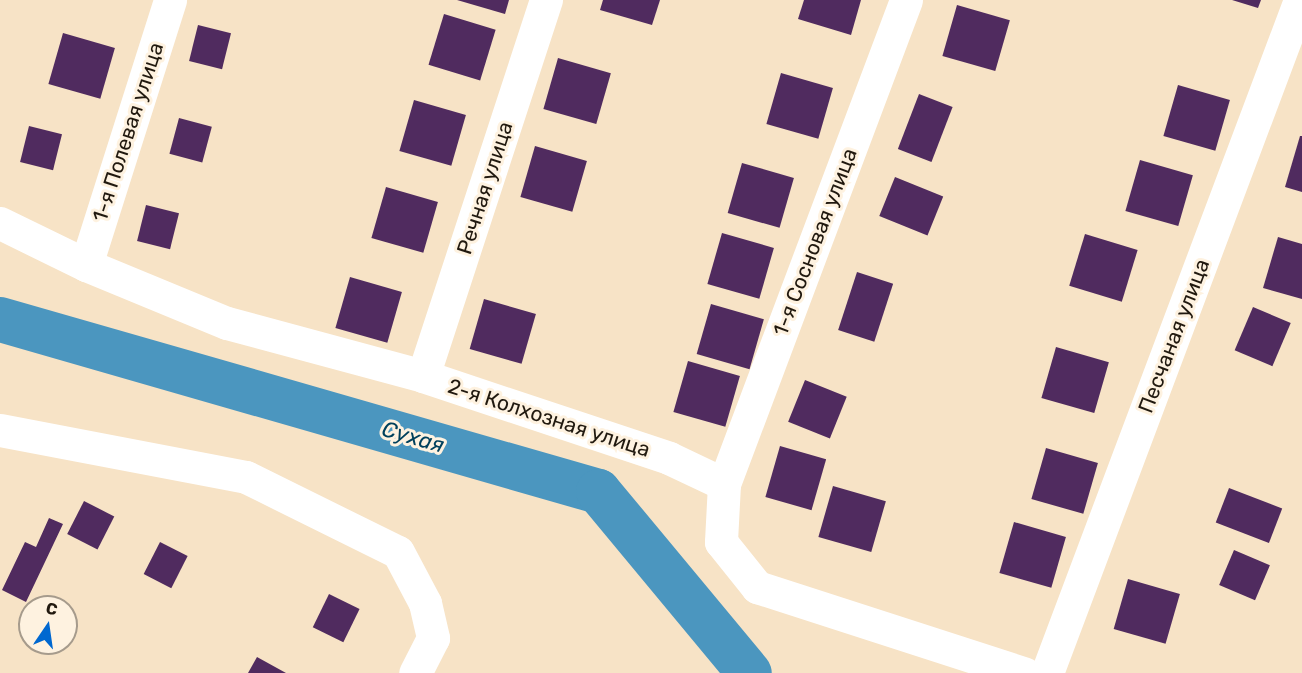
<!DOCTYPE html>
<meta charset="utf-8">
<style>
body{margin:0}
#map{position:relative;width:1302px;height:673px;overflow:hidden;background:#f7e3c6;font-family:Rubik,sans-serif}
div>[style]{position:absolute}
.river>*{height:45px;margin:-22.5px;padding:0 22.5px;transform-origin:22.5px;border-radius:22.5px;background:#4b96bf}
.building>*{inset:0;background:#502b5f;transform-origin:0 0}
.minor>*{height:33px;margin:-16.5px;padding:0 16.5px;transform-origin:16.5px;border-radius:16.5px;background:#fff}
span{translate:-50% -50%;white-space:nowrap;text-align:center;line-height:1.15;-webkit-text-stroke:6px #fef2e0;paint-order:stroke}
.street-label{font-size:21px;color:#21190f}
.water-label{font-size:22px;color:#00405c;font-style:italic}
.north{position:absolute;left:18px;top:595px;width:60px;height:60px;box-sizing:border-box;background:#fef2e0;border:2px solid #a69b8c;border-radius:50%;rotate:13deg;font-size:16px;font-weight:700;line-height:24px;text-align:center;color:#21190f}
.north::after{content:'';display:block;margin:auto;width:21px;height:27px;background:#0068d0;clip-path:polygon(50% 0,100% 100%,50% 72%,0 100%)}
</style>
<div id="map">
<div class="river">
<i style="left:0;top:319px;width:622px;rotate:16.05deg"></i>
<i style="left:598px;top:491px;width:236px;rotate:50.3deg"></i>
</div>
<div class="building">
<i style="clip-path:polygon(457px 0,509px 0,505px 14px)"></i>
<i style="clip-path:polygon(603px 0,660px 0,652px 25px,600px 10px)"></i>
<i style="clip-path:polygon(804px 0,861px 0,851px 35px,798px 19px)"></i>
<i style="clip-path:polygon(1232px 0,1261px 0,1258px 8px)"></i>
<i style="left:957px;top:5px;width:55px;height:53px;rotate:16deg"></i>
<i style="left:444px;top:14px;width:54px;height:53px;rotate:17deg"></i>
<i style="left:198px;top:25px;width:34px;height:37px;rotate:14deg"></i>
<i style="left:63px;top:33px;width:54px;height:53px;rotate:16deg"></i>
<i style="left:558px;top:58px;width:55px;height:53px;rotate:16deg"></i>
<i style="left:781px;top:73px;width:54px;height:53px;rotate:16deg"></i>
<i style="left:1178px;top:85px;width:54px;height:53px;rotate:16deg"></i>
<i style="left:919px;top:94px;width:36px;height:59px;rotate:21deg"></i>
<i style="left:414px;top:100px;width:54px;height:53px;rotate:16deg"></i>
<i style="left:179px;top:118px;width:34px;height:37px;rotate:15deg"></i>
<i style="left:29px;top:126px;width:34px;height:37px;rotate:14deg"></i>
<i style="clip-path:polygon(1300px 136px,1302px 136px,1302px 192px,1285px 187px)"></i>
<i style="left:535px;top:146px;width:54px;height:53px;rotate:16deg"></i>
<i style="left:1140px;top:160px;width:55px;height:53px;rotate:16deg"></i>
<i style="left:742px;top:163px;width:54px;height:52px;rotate:16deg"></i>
<i style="left:895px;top:177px;width:52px;height:42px;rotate:22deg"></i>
<i style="left:386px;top:187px;width:54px;height:53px;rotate:16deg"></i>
<i style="left:146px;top:205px;width:34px;height:37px;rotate:14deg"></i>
<i style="left:722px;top:233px;width:54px;height:53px;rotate:16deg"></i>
<i style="left:1085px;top:234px;width:55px;height:54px;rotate:17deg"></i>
<i style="clip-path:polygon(1278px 237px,1302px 244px,1302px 299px,1263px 288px)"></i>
<i style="left:857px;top:272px;width:38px;height:61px;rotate:18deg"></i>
<i style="left:350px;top:277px;width:54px;height:53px;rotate:16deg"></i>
<i style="left:484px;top:299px;width:54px;height:52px;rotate:16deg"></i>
<i style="left:711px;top:304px;width:55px;height:52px;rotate:16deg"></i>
<i style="left:1253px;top:307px;width:41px;height:47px;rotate:23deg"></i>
<i style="left:1056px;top:347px;width:55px;height:53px;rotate:16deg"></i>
<i style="left:688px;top:361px;width:54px;height:53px;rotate:16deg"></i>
<i style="left:805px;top:380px;width:45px;height:45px;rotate:22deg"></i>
<i style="left:780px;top:446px;width:48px;height:53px;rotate:16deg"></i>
<i style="left:1046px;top:448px;width:54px;height:53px;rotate:16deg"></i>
<i style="left:833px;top:486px;width:55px;height:53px;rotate:16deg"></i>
<i style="left:1229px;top:488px;width:57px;height:37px;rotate:21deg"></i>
<i style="left:84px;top:501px;width:34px;height:37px;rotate:27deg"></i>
<i style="clip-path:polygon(49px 518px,63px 524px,26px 602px,2px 590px,25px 542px,36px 547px)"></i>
<i style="left:1014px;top:522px;width:54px;height:53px;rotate:16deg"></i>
<i style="left:160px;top:542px;width:31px;height:36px;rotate:27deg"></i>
<i style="left:1234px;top:550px;width:39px;height:38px;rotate:23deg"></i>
<i style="left:1128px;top:579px;width:54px;height:52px;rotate:16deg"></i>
<i style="left:329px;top:594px;width:34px;height:37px;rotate:26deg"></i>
<i style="clip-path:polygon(257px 657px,286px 673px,248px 673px)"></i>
</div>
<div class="minor">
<i style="left:0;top:223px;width:96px;rotate:26deg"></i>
<i style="left:86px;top:265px;width:152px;rotate:22.4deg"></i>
<i style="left:227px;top:323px;width:203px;rotate:15.1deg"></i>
<i style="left:423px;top:376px;width:259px;rotate:18.4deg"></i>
<i style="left:669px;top:458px;width:61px;rotate:25.3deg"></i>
<i style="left:724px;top:484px;width:58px;rotate:93deg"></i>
<i style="left:721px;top:542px;width:58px;rotate:51.3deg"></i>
<i style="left:757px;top:587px;width:281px;rotate:17.9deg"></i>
<i style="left:86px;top:265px;width:278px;rotate:-72.4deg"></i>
<i style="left:423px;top:376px;width:396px;rotate:-71.9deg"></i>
<i style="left:0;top:430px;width:250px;rotate:10.8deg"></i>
<i style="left:246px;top:477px;width:169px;rotate:26.3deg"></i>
<i style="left:398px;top:552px;width:58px;rotate:62.1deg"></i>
<i style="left:425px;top:603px;width:36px;rotate:77deg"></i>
<i style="left:433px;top:638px;width:39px;rotate:117deg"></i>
<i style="left:724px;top:484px;width:517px;rotate:-69.39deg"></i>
<i style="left:1047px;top:673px;width:719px;rotate:-69.4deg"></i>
</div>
<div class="street-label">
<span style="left:128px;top:132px;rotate:-72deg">1-я Полевая улица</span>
<span style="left:485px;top:188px;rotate:-72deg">Речная улица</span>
<span style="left:815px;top:242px;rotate:-69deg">1-я Сосновая улица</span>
<span style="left:1174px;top:336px;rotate:-69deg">Песчаная улица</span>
<span style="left:549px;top:418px;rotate:18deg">2-я Колхозная улица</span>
</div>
<div class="water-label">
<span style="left:413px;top:437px;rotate:16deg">Сухая</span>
</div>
<div class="north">С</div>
</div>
